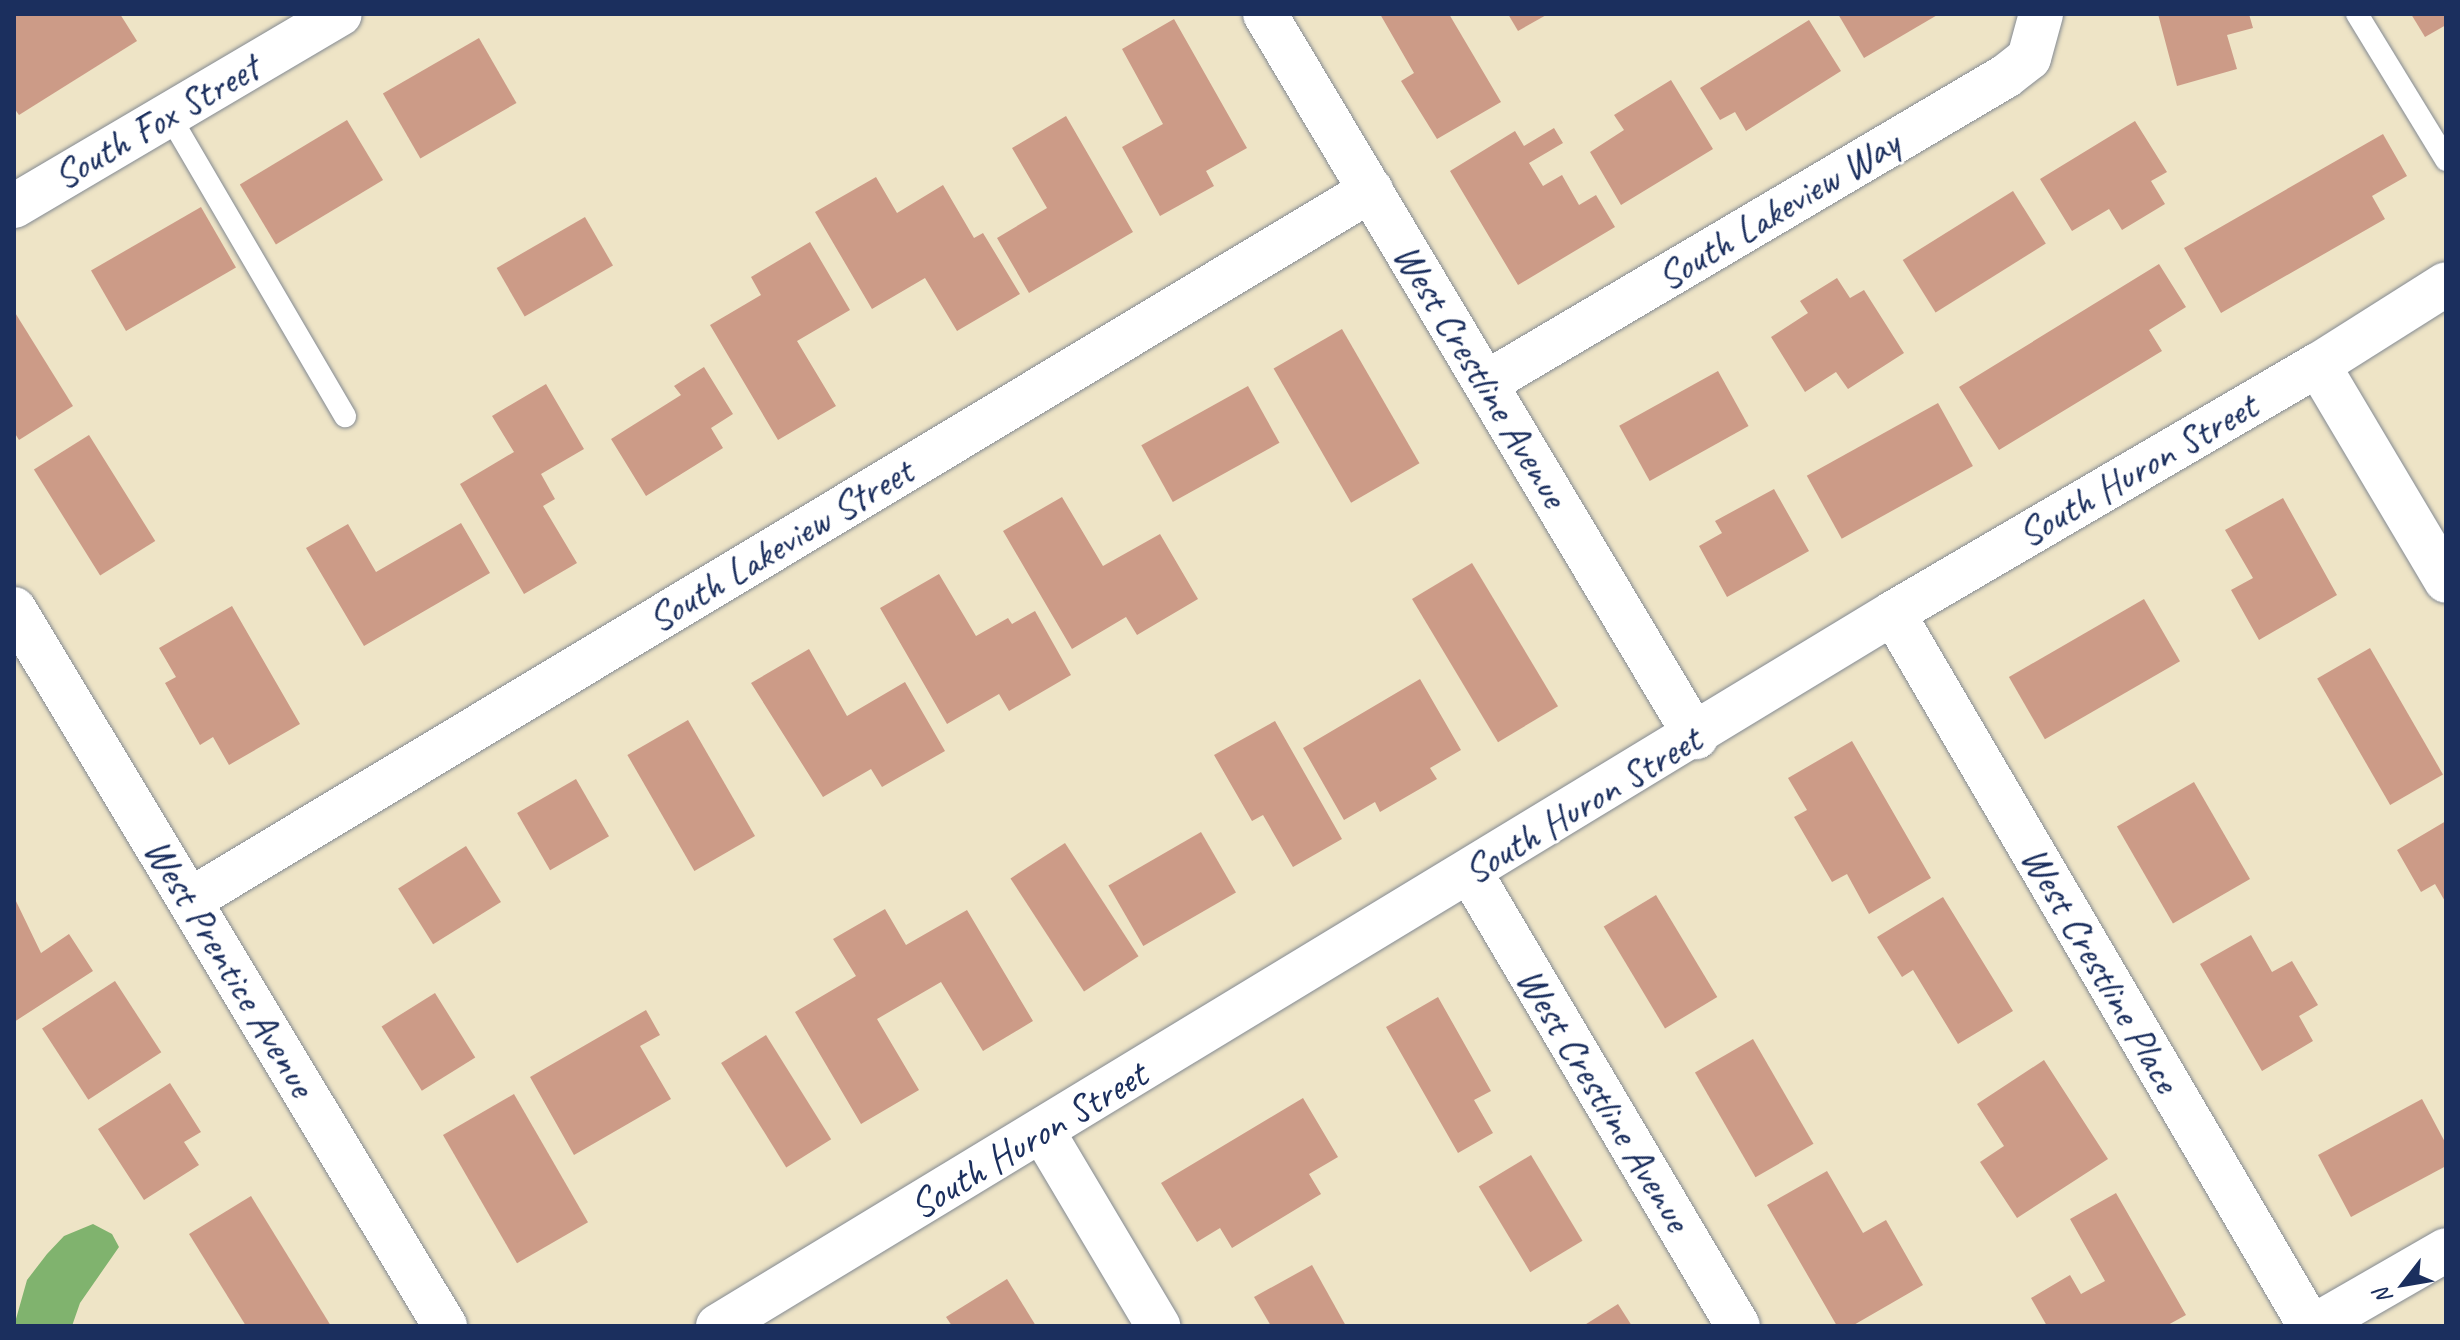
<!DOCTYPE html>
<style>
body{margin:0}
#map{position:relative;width:2460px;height:1340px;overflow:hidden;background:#eee4c6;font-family:Caveat,sans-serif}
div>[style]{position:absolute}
.forest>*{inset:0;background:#80b36e}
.building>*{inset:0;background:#cc9b87;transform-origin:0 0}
.roads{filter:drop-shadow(0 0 2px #848a92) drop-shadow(0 0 2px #848a92)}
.lane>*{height:22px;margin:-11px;padding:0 11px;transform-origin:11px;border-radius:11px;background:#fff}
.street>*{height:44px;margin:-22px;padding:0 22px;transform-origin:22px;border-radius:22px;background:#fff}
.secondary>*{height:44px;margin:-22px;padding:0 22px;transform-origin:22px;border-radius:22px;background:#fff}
span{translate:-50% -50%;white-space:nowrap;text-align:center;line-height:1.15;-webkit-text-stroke:6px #fff;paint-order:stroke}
.street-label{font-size:40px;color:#1b2f5e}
.frame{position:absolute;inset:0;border:16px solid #1b2f5e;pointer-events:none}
.north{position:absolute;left:2364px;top:1244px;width:80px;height:80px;-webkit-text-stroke:6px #fff;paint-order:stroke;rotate:239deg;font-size:22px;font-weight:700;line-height:32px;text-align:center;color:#1b2f5e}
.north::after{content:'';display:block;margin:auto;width:28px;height:36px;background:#1b2f5e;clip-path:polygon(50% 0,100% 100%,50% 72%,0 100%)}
</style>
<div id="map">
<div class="forest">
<i style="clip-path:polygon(93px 1224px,112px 1234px,119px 1247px,80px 1303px,72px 1326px,14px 1326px,27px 1280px,47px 1254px,64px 1236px)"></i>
</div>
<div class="building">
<i style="clip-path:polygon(18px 14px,120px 14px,137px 41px,19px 115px,14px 108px,14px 17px)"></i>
<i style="clip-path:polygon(1380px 14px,1449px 14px,1501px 102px,1437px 139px,1401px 81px,1414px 73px)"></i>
<i style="clip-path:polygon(1508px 14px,1548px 14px,1518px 31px)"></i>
<i style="clip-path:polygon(1838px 14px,1939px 14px,1864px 58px)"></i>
<i style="clip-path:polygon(2158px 14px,2249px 14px,2253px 28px,2227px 35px,2237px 69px,2177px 86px)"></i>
<i style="clip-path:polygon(2411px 14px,2446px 14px,2446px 25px,2425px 37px)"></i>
<i style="clip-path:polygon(1174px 19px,1247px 148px,1206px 171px,1214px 186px,1160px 216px,1122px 147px,1163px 124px,1122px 49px)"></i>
<i style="clip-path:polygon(1809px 20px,1841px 71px,1746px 131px,1735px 112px,1720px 120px,1700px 88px)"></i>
<i style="left:479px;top:38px;width:75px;height:111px;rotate:60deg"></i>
<i style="clip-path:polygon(1671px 80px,1713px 149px,1621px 205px,1590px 152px,1624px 130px,1614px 115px)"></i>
<i style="clip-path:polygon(1066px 116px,1133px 232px,1029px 293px,997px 238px,1047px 208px,1012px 148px)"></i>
<i style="left:347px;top:120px;width:70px;height:125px;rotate:59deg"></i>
<i style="clip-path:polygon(2135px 121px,2167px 172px,2151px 181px,2165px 204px,2122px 230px,2109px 209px,2072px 231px,2040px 179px)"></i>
<i style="clip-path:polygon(1554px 128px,1563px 143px,1529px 163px,1543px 186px,1562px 175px,1579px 205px,1596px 195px,1615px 227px,1518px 285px,1450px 171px,1515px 131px,1524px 146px)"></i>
<i style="clip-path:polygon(2383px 134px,2407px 176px,2372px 196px,2385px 219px,2221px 313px,2184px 248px)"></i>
<i style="clip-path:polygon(876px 177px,897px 213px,943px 185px,974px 238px,983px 233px,1020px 294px,957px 331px,925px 278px,872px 309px,815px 212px)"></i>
<i style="left:2013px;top:191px;width:62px;height:130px;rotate:58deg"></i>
<i style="left:201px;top:207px;width:70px;height:127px;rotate:60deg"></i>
<i style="left:585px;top:217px;width:56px;height:102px;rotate:60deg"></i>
<i style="clip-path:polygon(810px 242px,850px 310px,797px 341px,836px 406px,778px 440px,710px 325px,761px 295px,751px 277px)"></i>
<i style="clip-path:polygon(2159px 264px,2186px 307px,2149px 330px,2162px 351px,1999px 450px,1959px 387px)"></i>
<i style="clip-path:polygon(1837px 278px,1850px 298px,1864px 290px,1904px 353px,1848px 389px,1836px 372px,1805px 392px,1771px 337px,1808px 313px,1800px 301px)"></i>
<i style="clip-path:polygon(14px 311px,73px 406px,19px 440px,14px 432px)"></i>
<i style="left:1342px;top:329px;width:155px;height:79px;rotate:60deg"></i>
<i style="clip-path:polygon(704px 367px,733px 414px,711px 428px,723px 448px,646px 496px,611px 439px,681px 395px,674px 386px)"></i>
<i style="left:1718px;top:371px;width:63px;height:113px;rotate:61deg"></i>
<i style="clip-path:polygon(546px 384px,584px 449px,541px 474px,555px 499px,543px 506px,577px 563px,524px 594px,460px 484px,514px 452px,492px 416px)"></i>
<i style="left:1248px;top:386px;width:65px;height:122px;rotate:61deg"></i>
<i style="left:1938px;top:403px;width:72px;height:150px;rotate:61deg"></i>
<i style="left:89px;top:435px;width:125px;height:65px;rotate:58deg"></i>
<i style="clip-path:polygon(1774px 489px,1809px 551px,1727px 597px,1699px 546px,1722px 533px,1715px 521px)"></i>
<i style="clip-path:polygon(1062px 497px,1103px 566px,1160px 534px,1198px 599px,1137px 635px,1126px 617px,1072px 649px,1003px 531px)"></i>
<i style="clip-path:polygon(2283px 498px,2337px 595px,2259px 640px,2231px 590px,2253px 578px,2225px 530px)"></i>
<i style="clip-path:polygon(461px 523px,490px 573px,364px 646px,306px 548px,348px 524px,376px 572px)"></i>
<i style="left:1472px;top:563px;width:167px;height:70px;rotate:59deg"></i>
<i style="clip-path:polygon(939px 574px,976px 636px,1008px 618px,1012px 624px,1035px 611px,1071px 675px,1009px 711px,999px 694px,947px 724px,880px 608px)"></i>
<i style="left:2144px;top:599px;width:72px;height:156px;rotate:60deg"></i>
<i style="clip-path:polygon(232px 606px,300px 724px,229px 765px,213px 737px,200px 745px,165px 683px,176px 677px,159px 648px)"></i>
<i style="left:2370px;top:648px;width:146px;height:61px;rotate:60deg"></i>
<i style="clip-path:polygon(809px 649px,847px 716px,905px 682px,945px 751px,882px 787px,871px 769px,823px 797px,751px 683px)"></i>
<i style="clip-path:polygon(1420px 679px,1461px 750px,1430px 768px,1437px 779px,1380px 812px,1375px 802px,1344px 820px,1303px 748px)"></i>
<i style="left:688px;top:720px;width:134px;height:70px;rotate:60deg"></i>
<i style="clip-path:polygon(1275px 721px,1342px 839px,1293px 867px,1263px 815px,1252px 821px,1214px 755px)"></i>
<i style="clip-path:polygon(1852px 741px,1931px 878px,1869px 914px,1847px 874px,1832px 882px,1794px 817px,1807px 810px,1788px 778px)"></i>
<i style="left:576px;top:779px;width:66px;height:68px;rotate:60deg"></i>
<i style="left:2194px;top:782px;width:112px;height:89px;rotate:60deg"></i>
<i style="clip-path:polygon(2446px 821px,2446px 903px,2435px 884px,2421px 892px,2397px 850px)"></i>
<i style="left:1201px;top:832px;width:70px;height:107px;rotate:60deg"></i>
<i style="left:1065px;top:843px;width:135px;height:65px;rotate:57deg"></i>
<i style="left:466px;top:846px;width:66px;height:80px;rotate:58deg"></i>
<i style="left:1656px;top:895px;width:119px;height:61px;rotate:59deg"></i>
<i style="clip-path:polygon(14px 897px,41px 953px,69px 934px,93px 971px,14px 1022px)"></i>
<i style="clip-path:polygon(1943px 897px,2013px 1011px,1958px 1044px,1913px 970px,1902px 977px,1877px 937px)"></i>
<i style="clip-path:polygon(885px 909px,906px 945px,967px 910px,1033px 1021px,983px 1051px,941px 982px,877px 1019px,919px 1090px,861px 1124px,795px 1012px,856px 976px,833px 939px)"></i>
<i style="clip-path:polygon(2251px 935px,2272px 972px,2292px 961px,2318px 1005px,2299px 1016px,2313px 1041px,2262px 1071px,2200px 964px)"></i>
<i style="left:115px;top:981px;width:85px;height:87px;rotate:57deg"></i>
<i style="left:435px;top:993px;width:76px;height:63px;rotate:58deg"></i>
<i style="clip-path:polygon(1438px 997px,1491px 1091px,1474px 1100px,1493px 1133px,1458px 1153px,1386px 1027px)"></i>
<i style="clip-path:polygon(646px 1010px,660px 1035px,640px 1046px,671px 1099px,574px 1155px,530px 1077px)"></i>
<i style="left:766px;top:1035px;width:123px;height:53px;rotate:58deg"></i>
<i style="left:1753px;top:1039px;width:121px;height:67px;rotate:60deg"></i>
<i style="clip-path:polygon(2044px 1060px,2108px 1159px,2017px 1218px,1980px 1162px,2004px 1146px,1977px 1104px)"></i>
<i style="clip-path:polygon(170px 1083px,201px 1132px,184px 1142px,199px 1165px,144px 1200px,98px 1129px)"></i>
<i style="left:514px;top:1094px;width:148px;height:82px;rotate:60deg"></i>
<i style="clip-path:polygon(1303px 1098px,1338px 1157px,1309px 1174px,1321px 1194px,1232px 1248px,1220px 1228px,1197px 1242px,1161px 1183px)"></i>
<i style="clip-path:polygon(2422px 1099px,2446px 1144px,2446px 1166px,2351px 1217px,2318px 1155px)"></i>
<i style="left:1531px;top:1155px;width:100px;height:61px;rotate:59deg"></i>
<i style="clip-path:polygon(1827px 1171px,1863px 1233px,1886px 1220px,1923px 1285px,1852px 1326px,1837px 1326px,1767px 1205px)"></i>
<i style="clip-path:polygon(2116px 1193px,2186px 1315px,2166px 1326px,2047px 1326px,2031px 1298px,2070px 1275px,2081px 1294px,2105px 1281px,2070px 1219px)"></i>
<i style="clip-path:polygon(251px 1196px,331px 1326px,246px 1326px,189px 1234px)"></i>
<i style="clip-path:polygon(1312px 1265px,1346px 1326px,1271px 1326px,1254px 1297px)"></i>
<i style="clip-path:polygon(1007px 1279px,1036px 1326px,952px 1326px,946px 1317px)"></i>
<i style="clip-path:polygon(1618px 1304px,1632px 1326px,1583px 1326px)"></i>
</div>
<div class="roads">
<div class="lane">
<i style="left:2357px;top:14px;width:171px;rotate:58.6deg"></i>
<i style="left:169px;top:115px;width:349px;rotate:59.7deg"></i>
</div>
<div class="street">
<i style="left:1265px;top:14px;width:842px;rotate:59.2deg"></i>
<i style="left:14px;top:206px;width:378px;rotate:-30.5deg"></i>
<i style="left:2318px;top:365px;width:251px;rotate:59.3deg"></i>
<i style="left:1486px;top:383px;width:604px;rotate:-30.56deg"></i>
<i style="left:2006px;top:76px;width:29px;rotate:-38deg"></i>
<i style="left:2029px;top:58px;width:46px;rotate:-74.7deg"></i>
<i style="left:1893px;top:613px;width:826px;rotate:59.68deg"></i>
<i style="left:1470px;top:872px;width:527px;rotate:59.45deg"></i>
<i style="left:190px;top:900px;width:1378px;rotate:-31.01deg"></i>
<i style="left:1043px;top:1132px;width:226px;rotate:59.3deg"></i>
<i style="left:718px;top:1326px;width:1374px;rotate:-31.25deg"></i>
<i style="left:1893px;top:613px;width:492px;rotate:-30.3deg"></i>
<i style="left:2318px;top:365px;width:151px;rotate:-32.3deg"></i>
<i style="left:2314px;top:1326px;width:152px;rotate:-29.9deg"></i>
</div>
<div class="secondary">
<i style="left:14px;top:609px;width:837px;rotate:58.99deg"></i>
</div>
</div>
<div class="street-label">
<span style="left:156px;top:122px;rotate:-30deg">South Fox Street</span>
<span style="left:1778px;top:210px;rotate:-31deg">South Lakeview Way</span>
<span style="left:1481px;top:375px;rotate:59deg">West Crestline Avenue</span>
<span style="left:2137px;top:470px;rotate:-30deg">South Huron Street</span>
<span style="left:780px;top:545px;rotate:-31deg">South Lakeview Street</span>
<span style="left:1582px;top:805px;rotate:-31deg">South Huron Street</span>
<span style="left:230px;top:967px;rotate:59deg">West Prentice Avenue</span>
<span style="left:2101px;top:969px;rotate:60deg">West Crestline Place</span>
<span style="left:1604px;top:1099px;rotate:59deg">West Crestline Avenue</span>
<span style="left:1028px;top:1140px;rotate:-31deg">South Huron Street</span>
</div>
<div class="frame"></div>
<div class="north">N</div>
</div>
